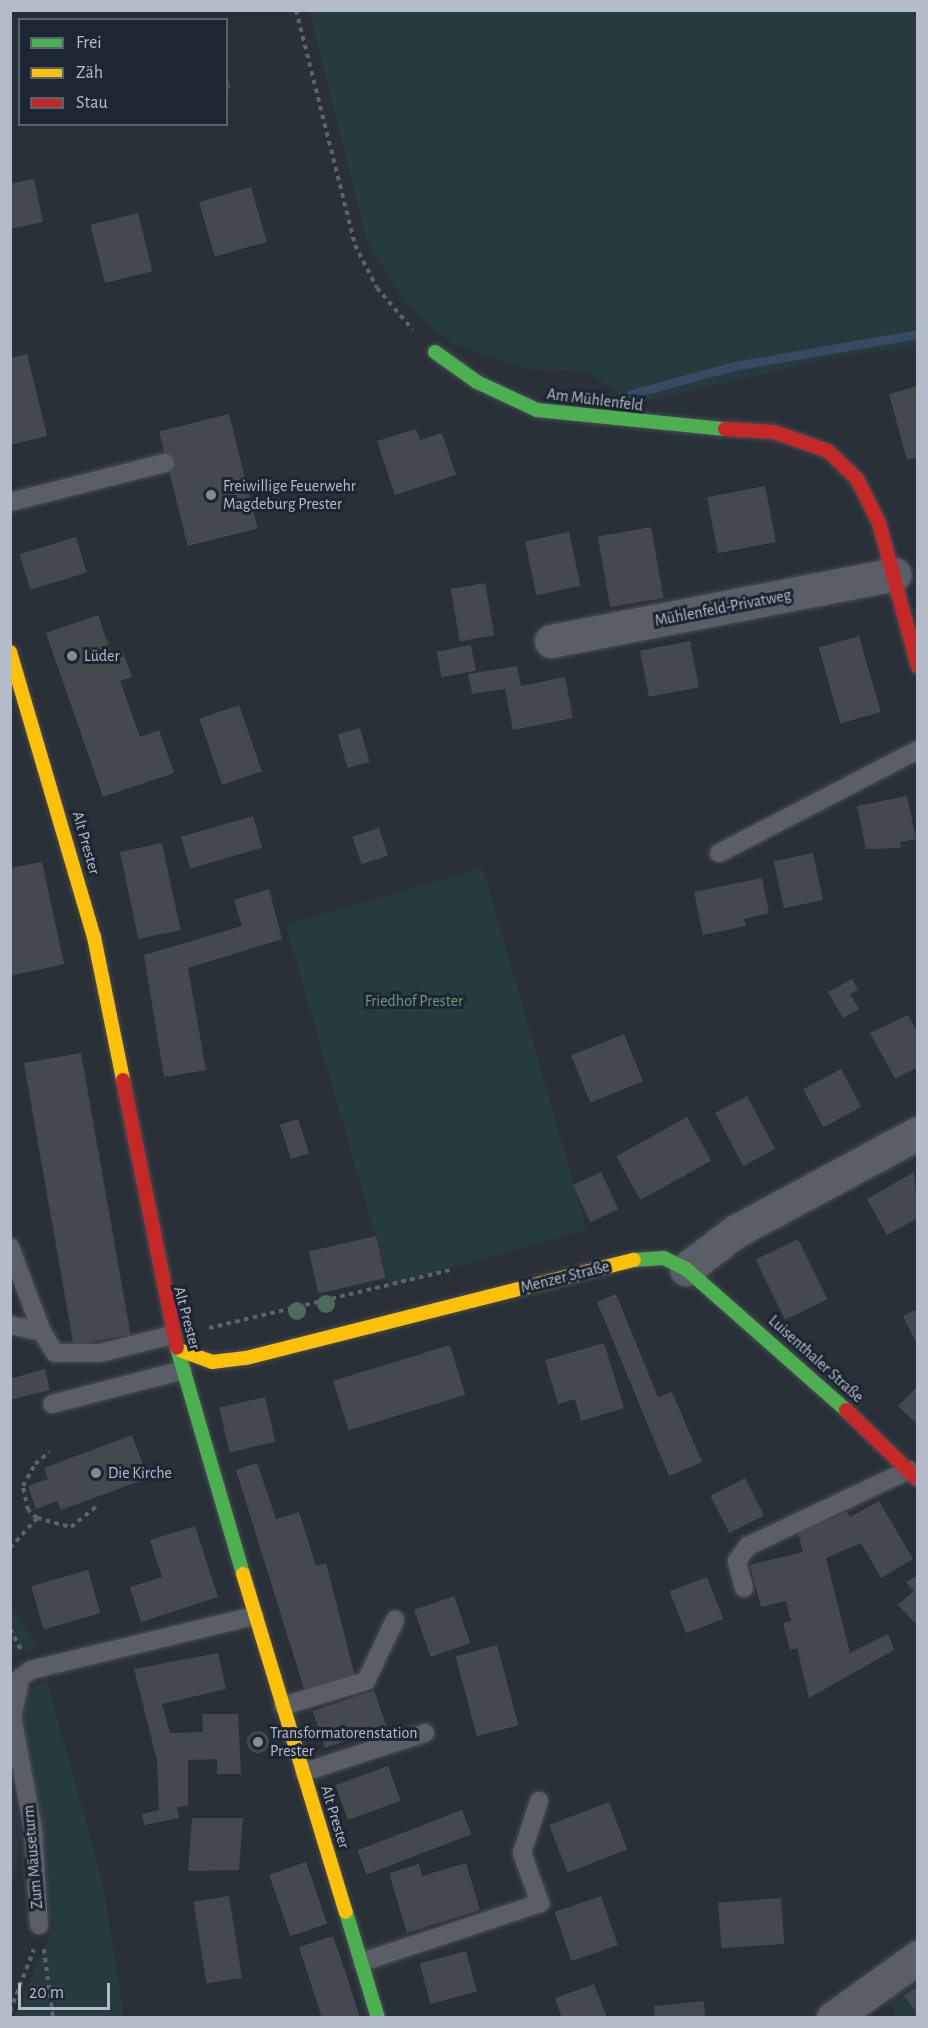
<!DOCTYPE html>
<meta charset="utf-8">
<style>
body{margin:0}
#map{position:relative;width:928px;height:2028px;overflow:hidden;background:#2a3038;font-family:"Alegreya Sans",sans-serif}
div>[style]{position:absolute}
.green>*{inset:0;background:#273a3e;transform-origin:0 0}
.stream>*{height:9px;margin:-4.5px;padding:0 4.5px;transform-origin:4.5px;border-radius:4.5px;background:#384963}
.building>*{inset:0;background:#444950;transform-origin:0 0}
.round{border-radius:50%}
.path>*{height:4px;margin-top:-2px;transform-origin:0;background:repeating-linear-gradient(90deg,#5d636a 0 4.5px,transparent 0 9px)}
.roads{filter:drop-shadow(0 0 2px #484c53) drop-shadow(0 0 2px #484c53)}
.lane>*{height:18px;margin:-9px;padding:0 9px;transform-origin:9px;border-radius:9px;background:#5a5e66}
.street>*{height:33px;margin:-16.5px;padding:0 16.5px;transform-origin:16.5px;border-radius:16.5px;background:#5a5e66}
.fast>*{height:14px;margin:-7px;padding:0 7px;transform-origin:7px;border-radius:7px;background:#4caf50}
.slow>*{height:14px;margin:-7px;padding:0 7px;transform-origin:7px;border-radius:7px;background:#ffc107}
.jam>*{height:14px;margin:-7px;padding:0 7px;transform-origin:7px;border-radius:7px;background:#c62828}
.trees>*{width:18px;height:18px;margin:-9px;border-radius:50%;background:#4e6a5a}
.dots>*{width:16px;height:16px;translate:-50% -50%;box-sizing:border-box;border:3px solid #1d2633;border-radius:50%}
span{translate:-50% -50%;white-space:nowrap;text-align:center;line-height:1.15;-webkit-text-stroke:6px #1d2633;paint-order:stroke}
.street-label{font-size:16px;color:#b4bcc9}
.poi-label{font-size:16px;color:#b4bcc9}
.left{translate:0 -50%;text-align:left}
.park-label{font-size:16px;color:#6b9a76}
.frame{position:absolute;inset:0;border:12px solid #b4bcc9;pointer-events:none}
.legend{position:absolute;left:18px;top:18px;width:210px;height:108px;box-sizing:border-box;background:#1d2633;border:2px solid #59626f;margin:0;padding:8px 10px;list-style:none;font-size:18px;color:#b4bcc9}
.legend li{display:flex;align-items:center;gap:12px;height:30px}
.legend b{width:30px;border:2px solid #59626f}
.scale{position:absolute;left:18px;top:1983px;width:92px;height:27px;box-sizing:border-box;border:3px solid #b4bcc9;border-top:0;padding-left:8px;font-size:18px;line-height:21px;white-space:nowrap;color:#b4bcc9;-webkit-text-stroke:4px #1d2633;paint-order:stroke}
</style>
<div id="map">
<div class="green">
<i style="clip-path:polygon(309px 11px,917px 11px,917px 346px,837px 357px,633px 404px,588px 372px,528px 369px,451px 343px,407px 304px,367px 242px)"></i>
<i style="left:483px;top:868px;width:376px;height:205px;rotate:74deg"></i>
<i style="clip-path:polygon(10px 1604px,11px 1604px,38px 1648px,11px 1654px)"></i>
<i style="clip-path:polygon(47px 1681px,103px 1884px,124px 2017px,14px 2018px,52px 1930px,22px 1717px,25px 1692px)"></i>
<i style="clip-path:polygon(10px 1776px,22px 1837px,11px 1894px,10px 1894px)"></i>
<i style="clip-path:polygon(917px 1968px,917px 2017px,896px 2017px,886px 1991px)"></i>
</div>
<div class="stream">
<i style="left:631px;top:394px;width:107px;rotate:-15.2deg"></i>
<i style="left:734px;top:366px;width:187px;rotate:-9.9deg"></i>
</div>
<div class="building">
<i style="clip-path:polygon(226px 74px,231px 88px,226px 90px)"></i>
<i style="clip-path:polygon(34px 179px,43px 222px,10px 229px,10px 184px)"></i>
<i style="left:251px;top:187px;width:57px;height:54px;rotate:74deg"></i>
<i style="left:138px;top:213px;width:60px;height:49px;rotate:76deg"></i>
<i style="clip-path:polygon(27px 354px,47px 436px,10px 445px,10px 358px)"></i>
<i style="clip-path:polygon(918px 386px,918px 457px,907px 460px,889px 394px)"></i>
<i style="left:229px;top:414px;width:118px;height:72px;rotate:76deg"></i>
<i style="clip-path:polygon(416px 429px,420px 440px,442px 433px,456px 475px,395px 495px,377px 441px)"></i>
<i style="left:765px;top:486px;width:57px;height:59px;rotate:79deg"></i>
<i style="left:651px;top:527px;width:72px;height:54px;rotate:80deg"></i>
<i style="left:569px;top:532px;width:55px;height:45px;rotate:78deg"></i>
<i style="left:76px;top:537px;width:37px;height:59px;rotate:73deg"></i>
<i style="left:485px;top:583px;width:53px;height:35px;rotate:80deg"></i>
<i style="clip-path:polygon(98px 615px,111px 652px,122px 649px,132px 677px,120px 681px,140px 737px,159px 730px,174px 773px,103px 797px,46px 633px)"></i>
<i style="left:859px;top:636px;width:79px;height:42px;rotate:74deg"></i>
<i style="left:690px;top:641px;width:47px;height:51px;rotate:79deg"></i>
<i style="left:471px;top:645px;width:26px;height:35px;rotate:79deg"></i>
<i style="clip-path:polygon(517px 666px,521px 686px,565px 677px,573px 718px,513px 730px,505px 689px,472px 694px,468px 674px)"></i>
<i style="left:239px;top:705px;width:70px;height:42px;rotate:71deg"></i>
<i style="left:360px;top:728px;width:35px;height:23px;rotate:74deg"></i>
<i style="clip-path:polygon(907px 796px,916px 839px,900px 842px,901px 848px,866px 849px,857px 806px)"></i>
<i style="left:253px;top:816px;width:33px;height:75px;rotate:74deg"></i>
<i style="left:379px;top:828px;width:29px;height:28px;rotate:72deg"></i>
<i style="left:162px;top:843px;width:89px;height:43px;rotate:78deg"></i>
<i style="left:813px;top:853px;width:48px;height:40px;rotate:78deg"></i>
<i style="clip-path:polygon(42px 862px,64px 964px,10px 976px,10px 868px)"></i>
<i style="clip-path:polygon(762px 878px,769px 913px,744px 919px,746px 926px,703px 935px,694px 892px)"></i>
<i style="clip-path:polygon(269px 889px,282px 939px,188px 968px,206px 1070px,164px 1077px,144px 955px,242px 926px,234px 900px)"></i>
<i style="clip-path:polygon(852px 979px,858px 990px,850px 994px,859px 1009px,843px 1018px,828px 992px)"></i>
<i style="clip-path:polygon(908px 1015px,918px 1034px,918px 1067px,895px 1079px,870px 1033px)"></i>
<i style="left:624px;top:1034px;width:51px;height:57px;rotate:68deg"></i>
<i style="left:81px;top:1053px;width:286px;height:58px;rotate:80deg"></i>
<i style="left:841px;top:1069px;width:43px;height:43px;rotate:62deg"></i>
<i style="left:747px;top:1096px;width:60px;height:36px;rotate:62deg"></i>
<i style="left:687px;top:1117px;width:50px;height:81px;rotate:61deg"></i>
<i style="left:298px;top:1119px;width:36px;height:19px;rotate:72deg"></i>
<i style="left:601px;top:1172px;width:41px;height:31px;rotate:65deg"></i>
<i style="clip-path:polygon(914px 1172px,918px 1218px,887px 1235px,867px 1199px)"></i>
<i style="left:376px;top:1236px;width:43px;height:69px;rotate:77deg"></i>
<i style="left:798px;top:1239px;width:67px;height:47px;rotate:64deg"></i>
<i style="clip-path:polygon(616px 1294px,658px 1397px,672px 1392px,702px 1462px,669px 1476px,597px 1302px)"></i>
<i style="clip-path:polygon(918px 1309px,918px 1347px,903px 1316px)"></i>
<i style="clip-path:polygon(604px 1343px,624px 1408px,581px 1421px,575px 1399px,558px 1404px,545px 1360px)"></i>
<i style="left:450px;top:1345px;width:52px;height:122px;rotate:73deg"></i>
<i style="clip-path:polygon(45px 1369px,50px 1390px,10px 1400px,10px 1373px,13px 1378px)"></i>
<i style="clip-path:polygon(918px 1386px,918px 1425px,898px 1406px)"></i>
<i style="left:265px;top:1397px;width:46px;height:47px;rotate:77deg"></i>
<i style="clip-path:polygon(132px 1435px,148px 1478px,61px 1510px,57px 1501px,36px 1509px,28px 1486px,48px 1479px,44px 1468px)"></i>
<i style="clip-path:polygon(257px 1463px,276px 1519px,299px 1512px,316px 1566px,326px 1563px,355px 1676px,305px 1692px,236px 1470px)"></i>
<i style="left:745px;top:1478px;width:42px;height:39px;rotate:63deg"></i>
<i style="clip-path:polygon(879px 1501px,913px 1559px,881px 1578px,861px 1543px,826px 1558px,850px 1653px,888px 1634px,894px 1650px,809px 1698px,797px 1648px,790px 1650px,783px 1623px,791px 1621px,786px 1601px,761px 1607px,750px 1565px,803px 1552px,798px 1532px,847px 1512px,850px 1517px)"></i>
<i style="clip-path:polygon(195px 1526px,218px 1597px,141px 1622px,130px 1587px,162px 1577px,150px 1540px)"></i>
<i style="left:88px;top:1570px;width:45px;height:59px;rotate:74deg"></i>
<i style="clip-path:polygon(918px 1575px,918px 1626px,898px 1605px,914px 1591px,906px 1582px)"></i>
<i style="left:707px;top:1577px;width:45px;height:40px;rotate:69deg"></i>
<i style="left:454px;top:1596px;width:50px;height:42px;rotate:71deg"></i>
<i style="left:497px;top:1645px;width:83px;height:43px;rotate:75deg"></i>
<i style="clip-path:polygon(218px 1653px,226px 1689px,162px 1704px,170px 1733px,203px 1732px,202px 1714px,238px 1714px,241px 1774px,217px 1774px,217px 1759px,188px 1760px,188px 1806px,177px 1807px,179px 1818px,144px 1825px,142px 1814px,159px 1810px,157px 1761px,134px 1669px)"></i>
<i style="left:374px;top:1690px;width:39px;height:65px;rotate:71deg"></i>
<i class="round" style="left:247px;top:1731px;width:22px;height:22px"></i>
<i style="left:388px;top:1766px;width:37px;height:56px;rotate:70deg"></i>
<i style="left:609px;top:1802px;width:51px;height:64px;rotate:69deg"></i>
<i style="left:462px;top:1810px;width:26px;height:112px;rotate:69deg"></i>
<i style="clip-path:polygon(192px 1818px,243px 1818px,239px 1870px,188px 1871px)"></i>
<i style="left:306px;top:1862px;width:65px;height:39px;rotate:71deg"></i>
<i style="clip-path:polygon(466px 1863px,480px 1910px,407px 1933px,389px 1873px,419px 1864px,422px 1876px)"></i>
<i style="left:229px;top:1896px;width:83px;height:36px;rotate:81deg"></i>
<i style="left:601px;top:1896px;width:52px;height:49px;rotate:71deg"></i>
<i style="left:781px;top:1898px;width:46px;height:63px;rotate:86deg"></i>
<i style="clip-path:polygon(333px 1936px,349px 1983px,360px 2018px,322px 2018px,299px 1947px)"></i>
<i style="left:466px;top:1951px;width:42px;height:48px;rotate:75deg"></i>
<i style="clip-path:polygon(594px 1984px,607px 2018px,562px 2018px,555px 1998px)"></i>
<i style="clip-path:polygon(918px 1986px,918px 2014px,904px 1996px)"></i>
<i style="clip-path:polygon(704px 2001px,705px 2018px,655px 2018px,654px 2006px)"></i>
</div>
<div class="path">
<i style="left:296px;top:10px;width:242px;rotate:75.9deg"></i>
<i style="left:355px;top:245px;width:48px;rotate:62.9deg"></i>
<i style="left:377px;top:288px;width:55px;rotate:49.4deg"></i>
<i style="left:209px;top:1328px;width:249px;rotate:-13.5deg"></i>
<i style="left:37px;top:1518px;width:12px;rotate:-138deg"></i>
<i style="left:28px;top:1510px;width:25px;rotate:-102deg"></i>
<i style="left:23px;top:1486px;width:25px;rotate:-61deg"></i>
<i style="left:35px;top:1464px;width:19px;rotate:-39deg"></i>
<i style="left:10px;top:1548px;width:40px;rotate:-48deg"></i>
<i style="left:37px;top:1518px;width:35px;rotate:15deg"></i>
<i style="left:71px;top:1527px;width:33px;rotate:-39deg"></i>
<i style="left:10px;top:1629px;width:24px;rotate:62deg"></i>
<i style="left:44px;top:1949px;width:70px;rotate:82.6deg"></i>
<i style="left:10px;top:2011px;width:66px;rotate:-68.8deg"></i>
</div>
<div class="roads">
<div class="lane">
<i style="left:10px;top:502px;width:160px;rotate:-14.1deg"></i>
<i style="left:719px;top:853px;width:224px;rotate:-27.4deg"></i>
<i style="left:10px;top:1247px;width:91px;rotate:69.4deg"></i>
<i style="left:42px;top:1332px;width:25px;rotate:58deg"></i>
<i style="left:55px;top:1353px;width:45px"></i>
<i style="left:100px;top:1353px;width:74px;rotate:-14deg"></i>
<i style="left:10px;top:1325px;width:33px;rotate:12deg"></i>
<i style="left:52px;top:1404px;width:135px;rotate:-14.5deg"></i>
<i style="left:744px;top:1588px;width:28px;rotate:-105deg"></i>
<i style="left:737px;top:1561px;width:19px;rotate:-54deg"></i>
<i style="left:748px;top:1546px;width:178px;rotate:-25.3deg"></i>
<i style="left:283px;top:1706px;width:87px;rotate:-16.8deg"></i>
<i style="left:366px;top:1681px;width:68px;rotate:-64.6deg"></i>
<i style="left:304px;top:1772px;width:127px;rotate:-17.9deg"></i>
<i style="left:39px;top:1925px;width:96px;rotate:-93.6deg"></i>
<i style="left:33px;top:1829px;width:114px;rotate:-100.6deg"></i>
<i style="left:12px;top:1717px;width:40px;rotate:-78deg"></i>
<i style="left:20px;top:1678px;width:14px;rotate:-36deg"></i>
<i style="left:31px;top:1670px;width:230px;rotate:-13.6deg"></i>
<i style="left:362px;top:1962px;width:188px;rotate:-18.3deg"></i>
<i style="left:540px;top:1903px;width:53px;rotate:-109.8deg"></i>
<i style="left:522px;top:1853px;width:55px;rotate:-71.9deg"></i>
</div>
<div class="street">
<i style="left:551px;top:641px;width:350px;rotate:-11deg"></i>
<i style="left:686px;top:1269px;width:63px;rotate:-37.2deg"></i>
<i style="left:736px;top:1231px;width:207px;rotate:-28.3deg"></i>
<i style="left:833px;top:2018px;width:105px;rotate:-35.7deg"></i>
</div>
<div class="fast">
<i style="left:435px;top:352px;width:52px;rotate:35.5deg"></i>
<i style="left:477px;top:382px;width:66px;rotate:25deg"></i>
<i style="left:537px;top:410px;width:189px;rotate:5.8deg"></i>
<i style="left:634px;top:1260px;width:30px;rotate:-4deg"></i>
<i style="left:664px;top:1258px;width:25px;rotate:27deg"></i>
<i style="left:686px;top:1269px;width:213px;rotate:41.4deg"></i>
<i style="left:177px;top:1348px;width:235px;rotate:73.7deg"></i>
<i style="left:346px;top:1912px;width:111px;rotate:73.2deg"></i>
</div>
<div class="slow">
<i style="left:10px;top:652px;width:297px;rotate:73.6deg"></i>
<i style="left:94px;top:937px;width:146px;rotate:78.5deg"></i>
<i style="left:182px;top:1351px;width:32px;rotate:20deg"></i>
<i style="left:212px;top:1362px;width:34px;rotate:-7deg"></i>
<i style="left:246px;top:1358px;width:400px;rotate:-14.2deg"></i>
<i style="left:243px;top:1574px;width:353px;rotate:73.1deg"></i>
</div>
<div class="jam">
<i style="left:725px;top:429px;width:49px;rotate:3.5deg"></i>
<i style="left:774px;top:432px;width:57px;rotate:19.4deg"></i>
<i style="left:828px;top:451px;width:40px;rotate:44deg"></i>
<i style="left:857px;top:479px;width:49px;rotate:63.4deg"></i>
<i style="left:879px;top:523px;width:149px;rotate:74.8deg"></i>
<i style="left:123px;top:1080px;width:273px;rotate:78.6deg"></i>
<i style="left:846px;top:1410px;width:100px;rotate:44.2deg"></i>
</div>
</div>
<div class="trees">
<i style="left:326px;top:1304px"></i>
<i style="left:297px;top:1311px"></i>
</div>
<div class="dots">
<i style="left:211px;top:495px;background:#848b96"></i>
<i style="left:72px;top:656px;background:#848b96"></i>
<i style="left:96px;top:1473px;background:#848b96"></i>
<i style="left:258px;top:1742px;background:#848b96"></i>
</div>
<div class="street-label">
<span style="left:595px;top:400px;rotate:7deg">Am Mühlenfeld</span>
<span style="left:723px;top:608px;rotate:-11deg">Mühlenfeld-Privatweg</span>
<span style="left:86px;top:843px;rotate:74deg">Alt Prester</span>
<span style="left:565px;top:1277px;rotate:-14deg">Menzer Straße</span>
<span style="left:187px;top:1318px;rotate:75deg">Alt Prester</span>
<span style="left:816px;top:1359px;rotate:42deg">Luisenthaler Straße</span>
<span style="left:335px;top:1817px;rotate:73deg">Alt Prester</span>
<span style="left:33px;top:1857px;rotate:-95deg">Zum Mäuseturm</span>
</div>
<div class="poi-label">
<span class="left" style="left:223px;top:495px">Freiwillige Feuerwehr<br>Magdeburg Prester</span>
<span class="left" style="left:84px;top:656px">Lüder</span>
<span class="left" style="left:108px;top:1473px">Die Kirche</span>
<span class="left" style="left:270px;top:1742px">Transformatorenstation<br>Prester</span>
</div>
<div class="park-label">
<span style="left:414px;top:1001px">Friedhof Prester</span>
</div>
<div class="frame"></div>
<ul class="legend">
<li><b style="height:8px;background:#4caf50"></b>Frei</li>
<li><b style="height:8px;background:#ffc107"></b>Zäh</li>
<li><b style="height:8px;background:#c62828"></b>Stau</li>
</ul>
<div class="scale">20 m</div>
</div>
